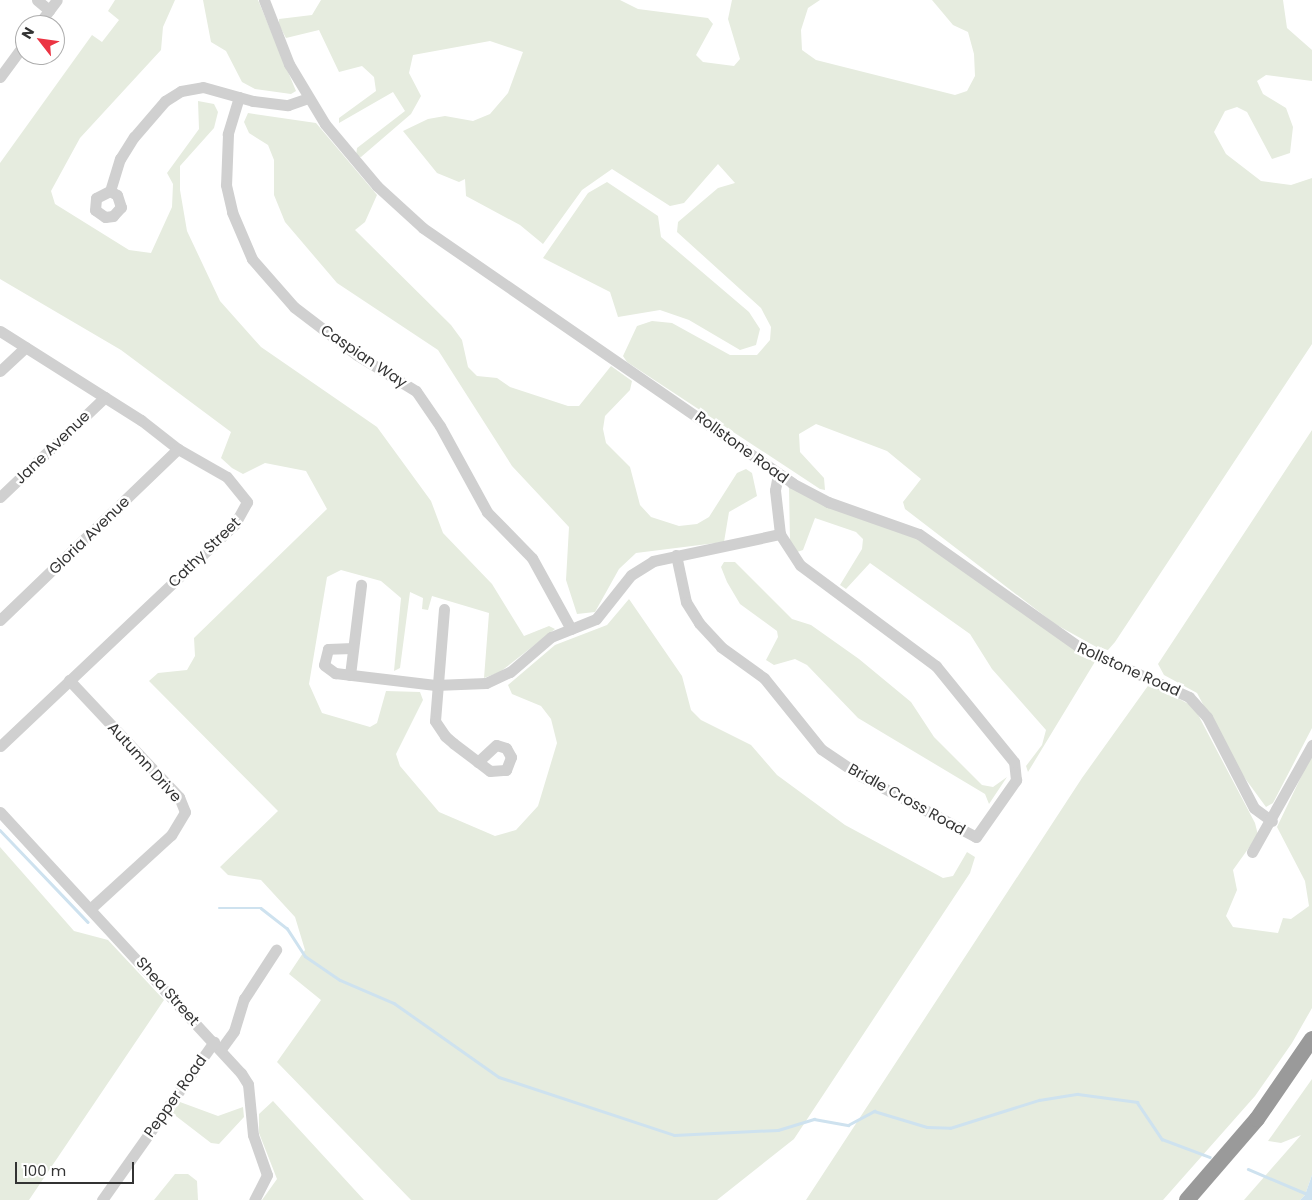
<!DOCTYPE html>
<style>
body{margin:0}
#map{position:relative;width:1312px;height:1200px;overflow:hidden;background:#fff;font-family:Poppins,sans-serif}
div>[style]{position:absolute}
.green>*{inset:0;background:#e6ecdf}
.water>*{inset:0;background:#cee2ef}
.stream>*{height:2.5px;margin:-1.25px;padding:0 1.25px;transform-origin:1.25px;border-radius:1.25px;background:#cee2ef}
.minor>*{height:11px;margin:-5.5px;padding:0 5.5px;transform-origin:5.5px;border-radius:5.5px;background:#d0d0d0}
.highway>*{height:16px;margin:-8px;padding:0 8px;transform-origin:8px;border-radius:8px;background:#9a9a9a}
span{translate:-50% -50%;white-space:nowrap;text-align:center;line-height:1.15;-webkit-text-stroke:5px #fff;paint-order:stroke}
.street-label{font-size:15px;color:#333}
.north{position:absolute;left:15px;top:15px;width:50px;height:50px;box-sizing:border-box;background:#fff;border:1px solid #adadad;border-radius:50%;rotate:300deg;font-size:14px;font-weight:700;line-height:20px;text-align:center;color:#333}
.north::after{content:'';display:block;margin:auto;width:18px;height:22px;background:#eb3443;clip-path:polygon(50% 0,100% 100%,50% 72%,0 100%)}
.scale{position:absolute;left:15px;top:1162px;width:119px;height:22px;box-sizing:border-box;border:2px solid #333;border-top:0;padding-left:6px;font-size:15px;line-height:18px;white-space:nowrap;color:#333;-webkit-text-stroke:4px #fff;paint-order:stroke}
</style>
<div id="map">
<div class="green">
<i style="clip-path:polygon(115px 0,175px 0,163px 27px,161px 50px,80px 138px,51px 191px,55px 204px,129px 250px,151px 253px,172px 207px,173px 184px,167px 173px,199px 129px,198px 101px,214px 104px,218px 112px,214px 128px,180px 166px,180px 190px,187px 231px,220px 301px,261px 347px,377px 427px,431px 501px,443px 533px,492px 584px,524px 636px,549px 626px,555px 629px,500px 672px,484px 678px,489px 613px,432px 596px,428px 610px,422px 609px,423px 598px,410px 592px,400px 668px,394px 671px,401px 598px,381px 581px,341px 570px,327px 577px,309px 684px,322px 713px,370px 727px,377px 723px,386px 691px,420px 692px,423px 700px,396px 754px,400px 766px,439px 812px,495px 836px,516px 830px,538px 806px,557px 743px,551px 719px,541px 706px,512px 694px,508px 685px,555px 645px,607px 625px,629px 599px,682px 676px,691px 710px,701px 720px,751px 745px,777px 775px,845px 825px,943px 878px,953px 876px,967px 852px,975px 857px,970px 873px,794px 1139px,717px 1200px,411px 1200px,277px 1062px,321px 1000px,289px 974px,305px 950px,295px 917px,261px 880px,228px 875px,220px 867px,278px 811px,149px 681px,158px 673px,187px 670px,195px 656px,194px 638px,327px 509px,306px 471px,265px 463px,243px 474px,232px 468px,221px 458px,231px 432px,121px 350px,0 279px,0 163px,92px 35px,102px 42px,119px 20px,108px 11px)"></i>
<i style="clip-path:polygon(203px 0,258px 0,296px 91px,291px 94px,255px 89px,242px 82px,226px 51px,211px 42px)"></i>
<i style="clip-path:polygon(321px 0,620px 0,638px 9px,708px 18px,713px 24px,696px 55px,703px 62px,734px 66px,740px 59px,728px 19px,732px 0,820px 0,808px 8px,801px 30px,802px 50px,816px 60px,955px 95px,967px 91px,975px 76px,974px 54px,968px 32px,953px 25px,932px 0,1283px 0,1287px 28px,1312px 50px,1312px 81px,1266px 75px,1257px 81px,1263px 94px,1286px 108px,1293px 127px,1290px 153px,1272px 159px,1247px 112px,1237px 107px,1225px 111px,1214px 132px,1226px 154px,1261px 181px,1291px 185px,1312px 178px,1312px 344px,1115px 642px,1108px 650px,1100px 649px,1055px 624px,905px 509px,903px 502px,921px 479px,887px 451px,816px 424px,799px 434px,800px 452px,824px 478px,825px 490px,820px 489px,627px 362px,623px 356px,637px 326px,652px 321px,672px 323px,730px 355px,757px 355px,770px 340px,771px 327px,761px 308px,677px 232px,678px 222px,718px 188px,735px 183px,718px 164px,684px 203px,670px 206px,612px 169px,582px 190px,543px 244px,520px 225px,466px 196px,465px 179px,459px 182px,437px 173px,403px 131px,428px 119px,445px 116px,473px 121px,490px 114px,508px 93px,523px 52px,490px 41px,413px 55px,409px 73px,421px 96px,411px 114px,361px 157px,356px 156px,357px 148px,405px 111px,393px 92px,339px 123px,339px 118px,376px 91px,374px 77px,362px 66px,339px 72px,319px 30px,286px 38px,279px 25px,279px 19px,312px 15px)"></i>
<i style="clip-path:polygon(248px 113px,316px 123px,377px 195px,365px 222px,355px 230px,451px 325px,462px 340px,468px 367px,477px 376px,497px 378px,510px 387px,568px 406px,579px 406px,611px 366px,632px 381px,630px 390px,605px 416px,603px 429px,606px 443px,630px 467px,640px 505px,651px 517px,679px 526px,697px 524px,709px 517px,737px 473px,746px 469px,752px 473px,757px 496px,729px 512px,724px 542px,636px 553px,619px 569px,595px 612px,577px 614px,566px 580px,569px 527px,512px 466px,438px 350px,337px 283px,285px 222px,274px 195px,274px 160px,268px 145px,249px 133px,244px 122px)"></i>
<i style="clip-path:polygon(607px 182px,658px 216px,661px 237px,749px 312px,760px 329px,756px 345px,740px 350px,689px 320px,660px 310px,618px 317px,610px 292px,543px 258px,588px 193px)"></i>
<i style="clip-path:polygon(1312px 430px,1312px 728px,1273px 803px,1266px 807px,1236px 766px,1197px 693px,1164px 675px,1158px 664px)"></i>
<i style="clip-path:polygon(789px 486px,900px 527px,1096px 660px,1028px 772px,1026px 766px,1042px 745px,1046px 730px,992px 669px,970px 634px,870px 563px,846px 589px,840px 585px,862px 549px,863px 539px,856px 532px,815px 518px,803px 550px,797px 552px,790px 542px)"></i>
<i style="clip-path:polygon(724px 562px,735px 562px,792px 619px,811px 625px,859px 659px,911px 702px,934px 737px,982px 785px,993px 787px,1007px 777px,989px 804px,985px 794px,858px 718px,807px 665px,795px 659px,774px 665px,766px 660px,778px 637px,777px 631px,740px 604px,727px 582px,721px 567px)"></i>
<i style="clip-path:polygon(1150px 683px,1194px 707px,1255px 823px,1258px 835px,1233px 870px,1237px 890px,1226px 916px,1233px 927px,1278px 933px,1283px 918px,1291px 919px,1309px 906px,1305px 881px,1277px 827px,1312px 754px,1312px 1008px,1292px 1043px,1255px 1096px,1163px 1200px,806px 1200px,1082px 778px)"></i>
<i style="clip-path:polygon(0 847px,74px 931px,108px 940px,164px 1000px,29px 1200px,0 1200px)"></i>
<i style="clip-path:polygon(1312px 1079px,1312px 1175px,1305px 1195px,1300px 1200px,1244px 1200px,1301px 1135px,1281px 1143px,1268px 1141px)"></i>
<i style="clip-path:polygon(273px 1101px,364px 1200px,262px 1200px,277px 1179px,259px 1133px,259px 1114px)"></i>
<i style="clip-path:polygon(180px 1102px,218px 1116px,243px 1107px,244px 1117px,219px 1144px,211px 1143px,172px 1113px)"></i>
<i style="clip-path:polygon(175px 1174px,188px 1174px,197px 1181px,198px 1200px,154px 1200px)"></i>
</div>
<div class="water">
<i style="clip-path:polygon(1312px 1175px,1312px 1200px,1300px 1200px,1305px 1195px)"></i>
</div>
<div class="stream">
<i style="left:0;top:830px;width:127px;rotate:46.3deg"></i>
<i style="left:219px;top:908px;width:42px"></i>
<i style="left:261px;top:908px;width:33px;rotate:38deg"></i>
<i style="left:287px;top:928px;width:33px;rotate:57deg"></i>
<i style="left:305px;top:956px;width:42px;rotate:34.4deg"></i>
<i style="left:340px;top:980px;width:59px;rotate:23.1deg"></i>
<i style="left:394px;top:1003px;width:128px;rotate:35.2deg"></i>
<i style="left:499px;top:1077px;width:184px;rotate:18.3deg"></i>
<i style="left:674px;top:1135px;width:104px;rotate:-2.8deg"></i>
<i style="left:778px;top:1130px;width:38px;rotate:-17deg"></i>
<i style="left:814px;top:1119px;width:35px;rotate:10deg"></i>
<i style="left:848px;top:1125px;width:30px;rotate:-28deg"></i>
<i style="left:874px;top:1111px;width:55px;rotate:16.8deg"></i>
<i style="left:927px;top:1127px;width:23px;rotate:2deg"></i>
<i style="left:950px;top:1128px;width:93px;rotate:-17.5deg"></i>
<i style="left:1039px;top:1100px;width:39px;rotate:-9deg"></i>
<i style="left:1078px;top:1094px;width:60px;rotate:7.7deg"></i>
<i style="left:1137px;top:1102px;width:45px;rotate:56deg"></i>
<i style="left:1162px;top:1139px;width:51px;rotate:20.6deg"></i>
<i style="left:1248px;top:1169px;width:69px;rotate:22.9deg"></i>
</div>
<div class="minor">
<i style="left:37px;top:0;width:16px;rotate:40deg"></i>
<i style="left:264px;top:0;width:69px;rotate:68.7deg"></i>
<i style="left:289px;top:64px;width:70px;rotate:59deg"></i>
<i style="left:325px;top:124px;width:81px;rotate:50deg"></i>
<i style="left:377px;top:186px;width:62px;rotate:42.4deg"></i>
<i style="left:423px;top:228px;width:449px;rotate:34.6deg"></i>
<i style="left:792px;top:483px;width:41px;rotate:27.8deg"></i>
<i style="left:828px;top:502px;width:96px;rotate:19.4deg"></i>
<i style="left:919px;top:534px;width:196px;rotate:35.2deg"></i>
<i style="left:1079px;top:647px;width:121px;rotate:24.4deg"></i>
<i style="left:1189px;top:697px;width:27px;rotate:48deg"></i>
<i style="left:1207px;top:717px;width:102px;rotate:62.7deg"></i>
<i style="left:1254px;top:808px;width:22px;rotate:36deg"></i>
<i style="left:38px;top:25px;width:31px;rotate:-53deg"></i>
<i style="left:0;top:77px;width:42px;rotate:-53.7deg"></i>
<i style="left:239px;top:97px;width:39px;rotate:107deg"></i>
<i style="left:228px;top:134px;width:51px;rotate:92.2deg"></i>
<i style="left:226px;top:185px;width:28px;rotate:77deg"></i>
<i style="left:232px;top:212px;width:51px;rotate:66.9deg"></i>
<i style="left:252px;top:259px;width:64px;rotate:48.8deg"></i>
<i style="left:294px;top:307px;width:79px;rotate:37.3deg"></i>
<i style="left:357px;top:355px;width:69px;rotate:31.4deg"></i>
<i style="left:416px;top:391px;width:42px;rotate:55.6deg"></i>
<i style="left:440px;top:426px;width:98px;rotate:61.3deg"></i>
<i style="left:487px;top:512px;width:64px;rotate:45.6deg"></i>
<i style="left:532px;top:558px;width:81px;rotate:61.2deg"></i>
<i style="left:110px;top:191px;width:8px;rotate:30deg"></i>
<i style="left:117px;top:195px;width:13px;rotate:72deg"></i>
<i style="left:121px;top:207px;width:12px;rotate:132deg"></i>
<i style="left:113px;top:216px;width:8px;rotate:173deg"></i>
<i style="left:105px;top:217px;width:12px;rotate:-145deg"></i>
<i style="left:95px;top:210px;width:12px;rotate:-85deg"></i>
<i style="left:96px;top:198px;width:16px;rotate:-27deg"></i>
<i style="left:110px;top:191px;width:34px;rotate:-73deg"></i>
<i style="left:120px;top:159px;width:26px;rotate:-58deg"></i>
<i style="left:134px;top:137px;width:48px;rotate:-49.3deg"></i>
<i style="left:165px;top:101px;width:19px;rotate:-32deg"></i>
<i style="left:181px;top:91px;width:22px;rotate:-10deg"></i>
<i style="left:203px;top:87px;width:52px;rotate:15.6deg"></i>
<i style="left:253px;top:101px;width:35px;rotate:7deg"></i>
<i style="left:288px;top:105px;width:21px;rotate:-19deg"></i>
<i style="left:0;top:331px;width:167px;rotate:32.3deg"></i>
<i style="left:141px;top:420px;width:47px;rotate:38.1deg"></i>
<i style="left:178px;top:449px;width:56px;rotate:29.7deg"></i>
<i style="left:227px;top:477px;width:32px;rotate:51deg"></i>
<i style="left:247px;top:502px;width:25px;rotate:119deg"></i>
<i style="left:235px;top:524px;width:323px;rotate:136.6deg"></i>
<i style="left:0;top:371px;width:35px;rotate:-43deg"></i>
<i style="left:0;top:497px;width:145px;rotate:-43.6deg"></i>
<i style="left:676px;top:555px;width:48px;rotate:78deg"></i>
<i style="left:686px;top:602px;width:25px;rotate:58deg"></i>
<i style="left:699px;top:623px;width:33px;rotate:47deg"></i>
<i style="left:721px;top:647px;width:53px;rotate:35.8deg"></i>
<i style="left:764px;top:678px;width:91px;rotate:51.2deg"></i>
<i style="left:821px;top:749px;width:48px;rotate:34deg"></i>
<i style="left:861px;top:776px;width:130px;rotate:27.9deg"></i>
<i style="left:976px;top:837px;width:70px;rotate:-54.9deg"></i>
<i style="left:1016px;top:780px;width:18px;rotate:-96deg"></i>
<i style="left:1014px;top:762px;width:124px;rotate:-129.1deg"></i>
<i style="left:936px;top:666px;width:169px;rotate:-143.4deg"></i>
<i style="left:800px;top:565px;width:37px;rotate:-123deg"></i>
<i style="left:780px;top:534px;width:44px;rotate:-96.5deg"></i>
<i style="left:775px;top:490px;width:16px;rotate:-79deg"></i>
<i style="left:444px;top:609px;width:112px;rotate:94.6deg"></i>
<i style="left:435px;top:721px;width:18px;rotate:56deg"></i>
<i style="left:445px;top:736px;width:11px;rotate:41deg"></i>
<i style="left:453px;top:743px;width:46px;rotate:37.1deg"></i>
<i style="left:490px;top:771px;width:16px;rotate:-4deg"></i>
<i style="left:506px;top:770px;width:14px;rotate:-69deg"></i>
<i style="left:511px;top:757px;width:10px;rotate:-119deg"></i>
<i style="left:506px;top:748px;width:10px;rotate:-163deg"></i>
<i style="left:496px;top:745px;width:25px;rotate:137deg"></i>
<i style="left:0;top:620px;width:247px;rotate:-43.9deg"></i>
<i style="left:353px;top:648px;width:25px;rotate:178deg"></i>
<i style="left:328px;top:649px;width:16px;rotate:104deg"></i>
<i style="left:324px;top:665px;width:14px;rotate:36deg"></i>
<i style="left:335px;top:673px;width:101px;rotate:6.8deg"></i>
<i style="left:435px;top:685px;width:51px;rotate:-2.2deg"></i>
<i style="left:486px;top:683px;width:26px;rotate:-25deg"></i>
<i style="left:510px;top:672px;width:54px;rotate:-40.5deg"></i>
<i style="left:551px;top:637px;width:48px;rotate:-21.8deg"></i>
<i style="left:596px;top:619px;width:56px;rotate:-51.5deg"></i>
<i style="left:631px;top:575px;width:26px;rotate:-32deg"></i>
<i style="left:653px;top:561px;width:130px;rotate:-12deg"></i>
<i style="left:350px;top:675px;width:91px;rotate:-83deg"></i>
<i style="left:69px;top:680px;width:161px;rotate:46.8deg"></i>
<i style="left:179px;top:797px;width:16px;rotate:68deg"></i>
<i style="left:185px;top:812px;width:27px;rotate:121deg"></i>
<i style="left:171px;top:835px;width:108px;rotate:137.6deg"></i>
<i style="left:0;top:812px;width:355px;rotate:47.3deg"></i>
<i style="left:241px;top:1073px;width:13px;rotate:58deg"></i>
<i style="left:248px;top:1084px;width:51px;rotate:84.4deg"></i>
<i style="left:253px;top:1135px;width:42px;rotate:70.7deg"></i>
<i style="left:267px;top:1175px;width:28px;rotate:117deg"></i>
<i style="left:1252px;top:852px;width:123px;rotate:-60.7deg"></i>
<i style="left:221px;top:1049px;width:22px;rotate:-54deg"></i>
<i style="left:234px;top:1031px;width:34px;rotate:-73deg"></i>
<i style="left:244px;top:999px;width:59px;rotate:-56.9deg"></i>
<i style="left:102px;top:1200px;width:194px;rotate:-54.7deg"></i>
</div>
<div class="highway">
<i style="left:1187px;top:1200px;width:107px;rotate:-49.2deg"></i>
<i style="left:1257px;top:1119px;width:97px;rotate:-55.5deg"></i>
</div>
<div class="street-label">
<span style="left:364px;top:356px;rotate:34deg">Caspian Way</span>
<span style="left:52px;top:447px;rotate:-44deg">Jane Avenue</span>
<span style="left:742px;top:447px;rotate:36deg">Rollstone Road</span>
<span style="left:89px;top:535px;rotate:-44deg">Gloria Avenue</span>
<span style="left:204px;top:552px;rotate:-44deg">Cathy Street</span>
<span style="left:1129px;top:669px;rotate:24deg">Rollstone Road</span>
<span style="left:145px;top:762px;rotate:48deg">Autumn Drive</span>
<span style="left:907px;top:799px;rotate:29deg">Bridle Cross Road</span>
<span style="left:168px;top:991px;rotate:48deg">Shea Street</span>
<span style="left:175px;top:1096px;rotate:-55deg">Pepper Road</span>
</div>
<div class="north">N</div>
<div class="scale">100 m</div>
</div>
